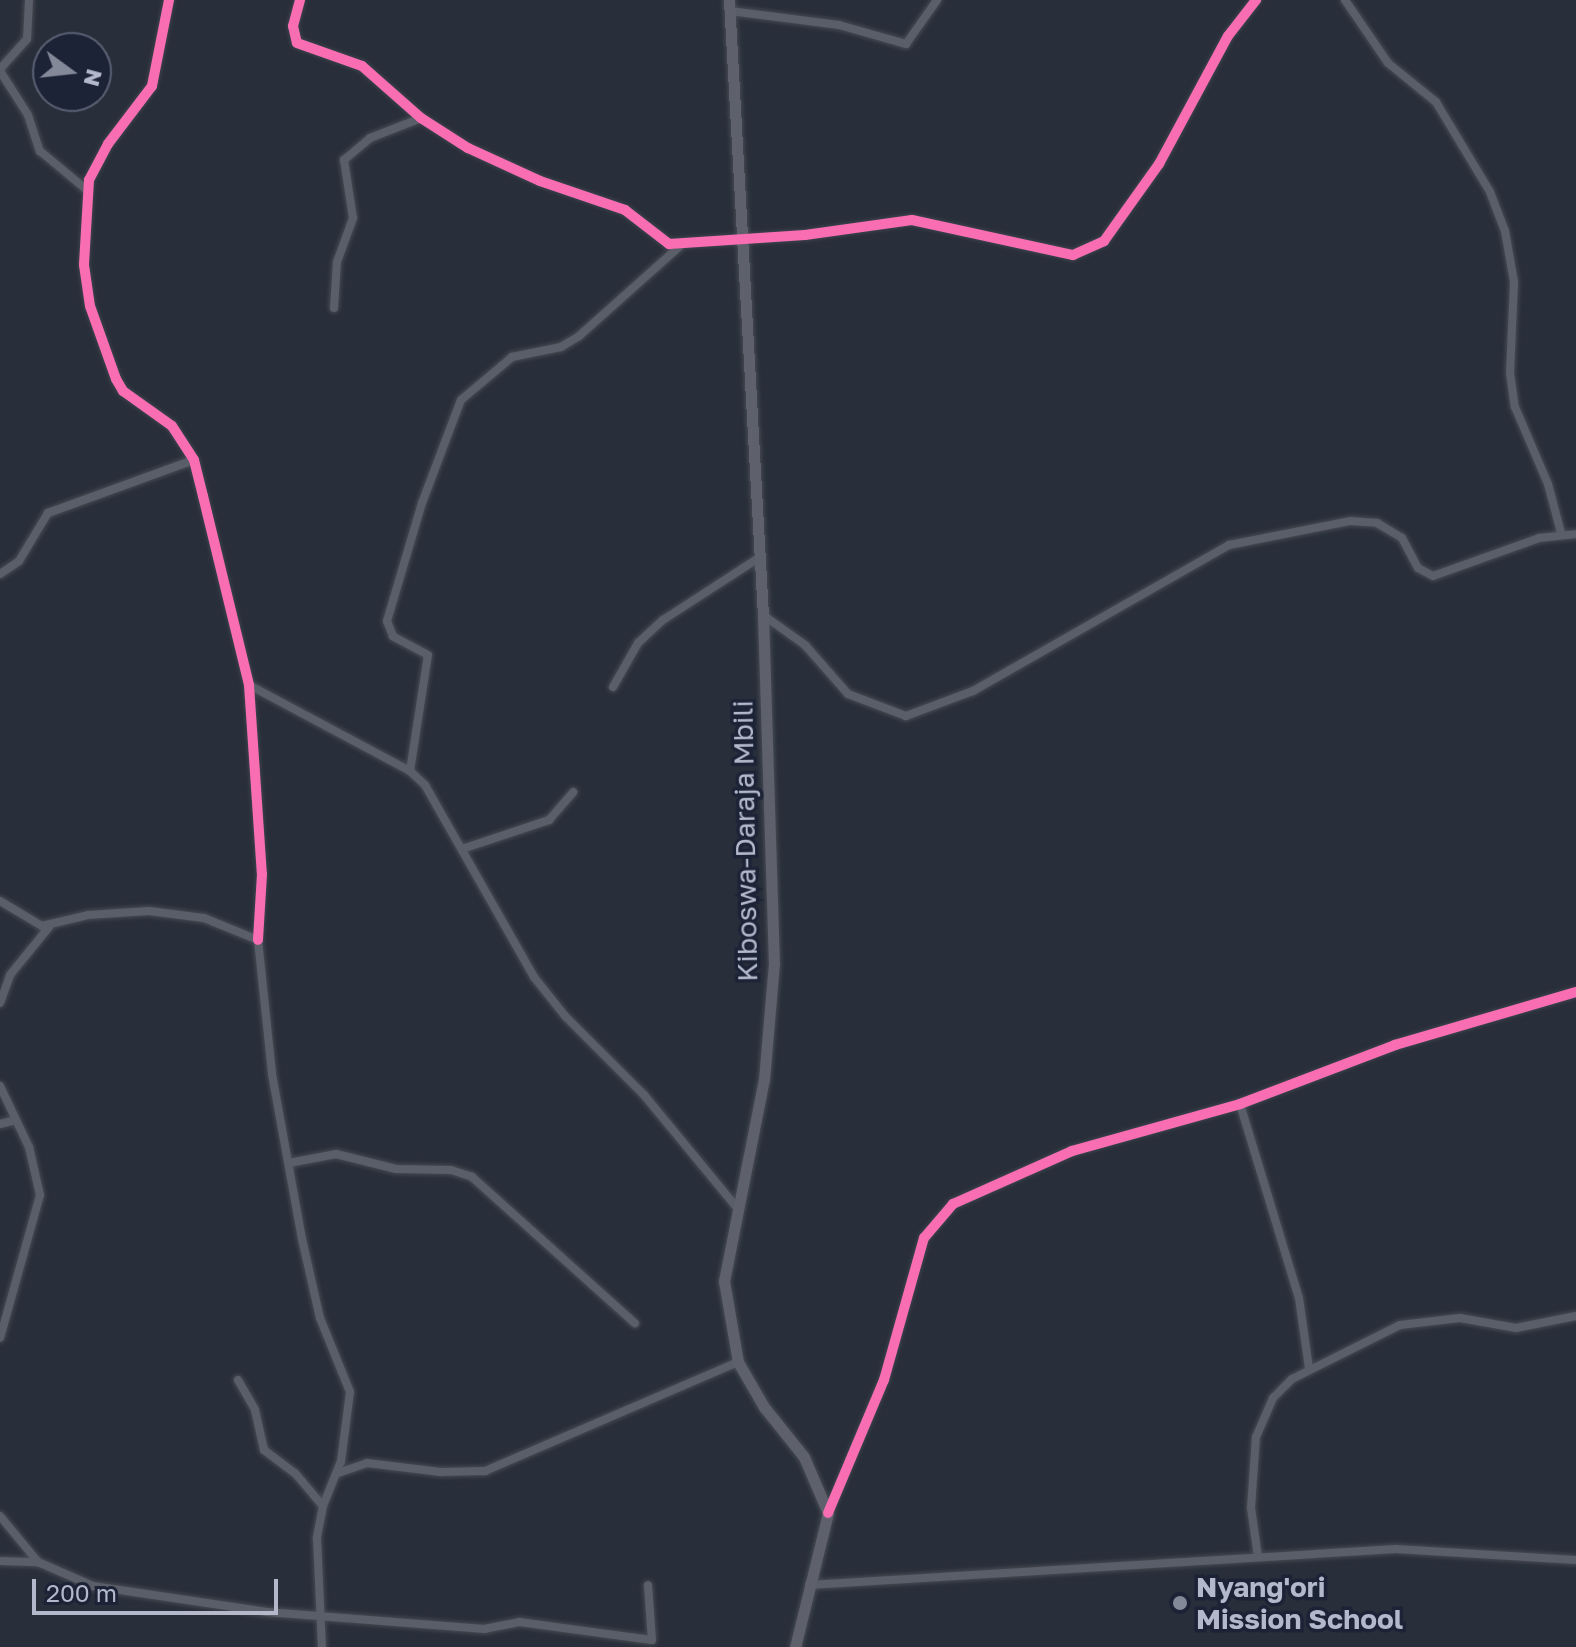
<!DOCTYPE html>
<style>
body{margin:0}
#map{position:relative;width:1576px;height:1647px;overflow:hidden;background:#292f3a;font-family:"Golos Text",sans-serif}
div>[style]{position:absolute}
.roads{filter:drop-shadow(0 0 2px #464a53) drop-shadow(0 0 2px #464a53)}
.street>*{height:8px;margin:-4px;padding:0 4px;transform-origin:4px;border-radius:4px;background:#5a5e68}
.secondary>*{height:11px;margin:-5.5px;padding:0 5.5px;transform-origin:5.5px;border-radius:5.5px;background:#5e616c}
.cycleway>*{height:10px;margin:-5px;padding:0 5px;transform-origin:5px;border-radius:5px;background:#f96db3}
.dots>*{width:22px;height:22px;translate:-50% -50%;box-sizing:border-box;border:4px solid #1c2336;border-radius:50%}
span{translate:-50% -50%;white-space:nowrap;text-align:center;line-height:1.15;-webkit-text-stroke:7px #1c2336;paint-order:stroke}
.street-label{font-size:28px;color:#b3b9cb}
.poi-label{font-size:28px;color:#b3b9cb;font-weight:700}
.left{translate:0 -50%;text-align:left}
.north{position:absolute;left:32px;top:32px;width:80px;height:80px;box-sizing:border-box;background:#1c2336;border:2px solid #585f72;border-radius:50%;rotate:105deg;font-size:22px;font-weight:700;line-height:32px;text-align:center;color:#b3b9cb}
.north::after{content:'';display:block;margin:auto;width:28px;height:36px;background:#838998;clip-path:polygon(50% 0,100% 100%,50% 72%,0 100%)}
.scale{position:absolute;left:32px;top:1579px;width:246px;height:36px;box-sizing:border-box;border:4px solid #b3b9cb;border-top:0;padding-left:10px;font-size:24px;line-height:28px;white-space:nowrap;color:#b3b9cb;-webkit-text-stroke:6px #1c2336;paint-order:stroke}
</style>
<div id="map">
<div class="roads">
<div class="street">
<i style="left:169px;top:0;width:88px;rotate:101.2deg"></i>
<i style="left:152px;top:86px;width:73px;rotate:127.2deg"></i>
<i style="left:108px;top:144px;width:41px;rotate:117.8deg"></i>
<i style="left:89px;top:180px;width:85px;rotate:93.4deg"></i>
<i style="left:84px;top:265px;width:41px;rotate:81.7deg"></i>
<i style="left:90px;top:306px;width:77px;rotate:70.4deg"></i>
<i style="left:116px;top:379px;width:14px;rotate:60deg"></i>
<i style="left:123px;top:391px;width:60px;rotate:35.5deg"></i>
<i style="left:172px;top:426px;width:40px;rotate:57.1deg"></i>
<i style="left:194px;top:460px;width:37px;rotate:76deg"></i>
<i style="left:203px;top:496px;width:195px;rotate:76.3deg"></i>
<i style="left:249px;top:685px;width:189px;rotate:86.1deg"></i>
<i style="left:262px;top:874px;width:66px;rotate:93.5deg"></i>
<i style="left:300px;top:0;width:27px;rotate:105deg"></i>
<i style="left:293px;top:26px;width:17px;rotate:77deg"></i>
<i style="left:297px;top:43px;width:69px;rotate:19.5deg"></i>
<i style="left:362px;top:66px;width:79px;rotate:41.4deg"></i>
<i style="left:421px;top:118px;width:56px;rotate:32.6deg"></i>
<i style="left:468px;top:148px;width:79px;rotate:24.6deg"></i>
<i style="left:540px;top:181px;width:90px;rotate:18.8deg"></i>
<i style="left:625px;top:210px;width:56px;rotate:37.7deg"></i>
<i style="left:669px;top:244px;width:136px;rotate:-3.8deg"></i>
<i style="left:805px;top:235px;width:108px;rotate:-8deg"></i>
<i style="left:912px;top:220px;width:165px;rotate:12.3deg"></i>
<i style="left:1073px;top:255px;width:34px;rotate:-24deg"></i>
<i style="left:1104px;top:241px;width:95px;rotate:-54.5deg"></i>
<i style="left:1159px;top:164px;width:145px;rotate:-61.7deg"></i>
<i style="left:1228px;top:36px;width:46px;rotate:-52.1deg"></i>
<i style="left:1345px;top:0;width:76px;rotate:55.7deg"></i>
<i style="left:1388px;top:63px;width:62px;rotate:39.1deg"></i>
<i style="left:1436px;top:102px;width:105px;rotate:59deg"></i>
<i style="left:1490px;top:192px;width:42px;rotate:69deg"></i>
<i style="left:1505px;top:231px;width:52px;rotate:80deg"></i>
<i style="left:1514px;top:282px;width:91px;rotate:92.5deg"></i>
<i style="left:1510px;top:373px;width:34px;rotate:82deg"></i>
<i style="left:1515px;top:407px;width:84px;rotate:66.8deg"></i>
<i style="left:1548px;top:484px;width:51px;rotate:75.1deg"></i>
<i style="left:730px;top:11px;width:110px;rotate:7.3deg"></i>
<i style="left:839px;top:25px;width:70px;rotate:15.8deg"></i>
<i style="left:906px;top:44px;width:54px;rotate:-54.8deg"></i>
<i style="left:0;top:69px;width:40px;rotate:-48deg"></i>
<i style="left:27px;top:39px;width:39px;rotate:-87deg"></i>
<i style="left:0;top:71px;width:52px;rotate:57.5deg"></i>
<i style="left:28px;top:115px;width:38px;rotate:72deg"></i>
<i style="left:40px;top:151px;width:61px;rotate:39.7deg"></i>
<i style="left:334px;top:308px;width:46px;rotate:-86.3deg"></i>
<i style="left:337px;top:262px;width:47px;rotate:-70deg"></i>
<i style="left:353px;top:218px;width:59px;rotate:-98.8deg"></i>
<i style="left:344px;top:160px;width:34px;rotate:-40deg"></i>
<i style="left:370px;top:138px;width:55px;rotate:-21.4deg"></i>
<i style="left:0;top:574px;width:23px;rotate:-34deg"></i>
<i style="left:19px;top:561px;width:56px;rotate:-58.9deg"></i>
<i style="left:48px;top:513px;width:155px;rotate:-20deg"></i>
<i style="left:763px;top:615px;width:52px;rotate:35.5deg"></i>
<i style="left:805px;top:645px;width:65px;rotate:48.7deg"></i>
<i style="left:848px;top:694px;width:62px;rotate:20.8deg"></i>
<i style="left:906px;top:716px;width:72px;rotate:-20.5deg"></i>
<i style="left:973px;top:691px;width:295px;rotate:-29.7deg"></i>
<i style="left:1229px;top:545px;width:123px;rotate:-11.2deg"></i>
<i style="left:1350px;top:521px;width:27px;rotate:4deg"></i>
<i style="left:1377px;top:523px;width:29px;rotate:31deg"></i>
<i style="left:1402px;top:538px;width:34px;rotate:62deg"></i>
<i style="left:1418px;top:568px;width:17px;rotate:28deg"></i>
<i style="left:1433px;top:576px;width:113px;rotate:-19.7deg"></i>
<i style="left:1539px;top:538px;width:37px;rotate:-6deg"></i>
<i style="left:249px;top:685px;width:183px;rotate:28.1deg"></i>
<i style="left:410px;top:771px;width:21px;rotate:43deg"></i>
<i style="left:425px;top:785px;width:221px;rotate:60.4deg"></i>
<i style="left:534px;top:977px;width:50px;rotate:51.5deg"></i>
<i style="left:565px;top:1016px;width:112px;rotate:45deg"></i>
<i style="left:644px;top:1095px;width:146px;rotate:50.5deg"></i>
<i style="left:613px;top:687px;width:51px;rotate:-60.4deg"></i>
<i style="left:638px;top:643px;width:34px;rotate:-43deg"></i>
<i style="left:663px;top:620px;width:116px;rotate:-33deg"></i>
<i style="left:410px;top:771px;width:117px;rotate:-81.2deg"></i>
<i style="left:428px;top:655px;width:40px;rotate:-152deg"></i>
<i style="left:393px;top:636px;width:16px;rotate:-112deg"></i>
<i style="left:387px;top:621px;width:123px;rotate:-73.5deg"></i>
<i style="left:422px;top:503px;width:110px;rotate:-69.3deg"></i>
<i style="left:461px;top:400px;width:67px;rotate:-40.1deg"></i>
<i style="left:512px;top:357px;width:50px;rotate:-11.5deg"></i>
<i style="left:561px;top:347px;width:21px;rotate:-31deg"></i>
<i style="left:579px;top:336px;width:135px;rotate:-41.7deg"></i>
<i style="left:465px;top:848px;width:89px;rotate:-18.4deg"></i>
<i style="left:549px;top:820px;width:37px;rotate:-49deg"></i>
<i style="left:0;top:901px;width:49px;rotate:30.8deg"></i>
<i style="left:42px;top:926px;width:47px;rotate:-13.4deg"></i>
<i style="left:88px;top:915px;width:61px;rotate:-3.8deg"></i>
<i style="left:149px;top:911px;width:55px;rotate:7.3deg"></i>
<i style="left:204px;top:918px;width:58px;rotate:22.2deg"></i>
<i style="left:258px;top:940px;width:135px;rotate:84deg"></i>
<i style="left:272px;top:1074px;width:168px;rotate:79.7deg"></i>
<i style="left:302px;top:1239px;width:81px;rotate:77.2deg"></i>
<i style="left:320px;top:1318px;width:80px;rotate:67.9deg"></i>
<i style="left:350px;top:1392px;width:70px;rotate:97.4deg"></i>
<i style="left:341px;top:1461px;width:48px;rotate:111.8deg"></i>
<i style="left:323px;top:1506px;width:33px;rotate:101deg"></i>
<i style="left:317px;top:1538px;width:109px;rotate:87.4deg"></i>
<i style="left:0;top:1003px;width:30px;rotate:-70deg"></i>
<i style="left:10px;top:975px;width:62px;rotate:-50.9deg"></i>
<i style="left:0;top:1086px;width:68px;rotate:64.6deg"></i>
<i style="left:29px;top:1147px;width:49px;rotate:77.1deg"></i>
<i style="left:40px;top:1195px;width:148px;rotate:105.6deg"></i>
<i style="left:1240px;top:1104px;width:203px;rotate:73.1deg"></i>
<i style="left:1299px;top:1298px;width:71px;rotate:81.9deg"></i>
<i style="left:0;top:1124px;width:16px;rotate:-14deg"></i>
<i style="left:289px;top:1163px;width:48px;rotate:-10.8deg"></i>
<i style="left:336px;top:1154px;width:62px;rotate:14deg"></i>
<i style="left:396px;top:1169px;width:55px;rotate:1deg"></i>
<i style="left:451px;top:1170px;width:22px;rotate:18deg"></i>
<i style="left:472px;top:1177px;width:219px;rotate:41.9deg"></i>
<i style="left:238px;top:1380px;width:34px;rotate:60deg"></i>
<i style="left:255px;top:1410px;width:41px;rotate:77.3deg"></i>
<i style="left:264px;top:1450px;width:39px;rotate:37deg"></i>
<i style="left:295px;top:1473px;width:43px;rotate:49.7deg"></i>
<i style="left:338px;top:1473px;width:31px;rotate:-19deg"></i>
<i style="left:367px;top:1463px;width:74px;rotate:7deg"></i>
<i style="left:440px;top:1472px;width:45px;rotate:-1.3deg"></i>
<i style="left:485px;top:1471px;width:275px;rotate:-23.3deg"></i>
<i style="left:828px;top:1513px;width:144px;rotate:-67.2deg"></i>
<i style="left:884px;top:1380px;width:148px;rotate:-74.3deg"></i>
<i style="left:924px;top:1238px;width:45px;rotate:-49.5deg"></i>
<i style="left:953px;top:1204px;width:130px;rotate:-24deg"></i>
<i style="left:1072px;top:1151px;width:174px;rotate:-15.6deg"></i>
<i style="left:1240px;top:1104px;width:166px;rotate:-20.8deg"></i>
<i style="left:1395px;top:1045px;width:189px;rotate:-16.3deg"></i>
<i style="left:0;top:1516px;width:60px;rotate:50.4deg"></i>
<i style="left:1258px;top:1557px;width:49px;rotate:-98.1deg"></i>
<i style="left:1251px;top:1508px;width:71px;rotate:-86deg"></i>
<i style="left:1256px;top:1437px;width:43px;rotate:-66.4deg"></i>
<i style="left:1273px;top:1398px;width:27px;rotate:-45deg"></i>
<i style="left:1292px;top:1379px;width:121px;rotate:-26.6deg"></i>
<i style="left:1400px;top:1325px;width:60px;rotate:-6.7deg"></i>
<i style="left:1460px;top:1318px;width:57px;rotate:10.1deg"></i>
<i style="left:1516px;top:1328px;width:61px;rotate:-11.3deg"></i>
<i style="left:0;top:1561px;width:38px;rotate:2deg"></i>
<i style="left:38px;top:1562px;width:60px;rotate:23.6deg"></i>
<i style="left:93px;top:1586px;width:176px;rotate:8.5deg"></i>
<i style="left:267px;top:1612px;width:218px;rotate:4.5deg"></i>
<i style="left:484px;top:1629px;width:36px;rotate:-11deg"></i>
<i style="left:519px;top:1622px;width:134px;rotate:7.7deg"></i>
<i style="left:652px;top:1640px;width:55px;rotate:-94.2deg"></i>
<i style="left:809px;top:1585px;width:588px;rotate:-3.51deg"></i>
<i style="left:1396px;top:1549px;width:180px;rotate:3.5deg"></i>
</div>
<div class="secondary">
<i style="left:729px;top:0;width:616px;rotate:86.84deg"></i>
<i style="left:763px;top:615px;width:348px;rotate:88.2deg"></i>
<i style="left:774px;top:963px;width:116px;rotate:94.9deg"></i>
<i style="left:764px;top:1079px;width:206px;rotate:101.2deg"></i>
<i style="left:724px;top:1281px;width:82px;rotate:80.2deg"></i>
<i style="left:738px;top:1362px;width:52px;rotate:60deg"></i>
<i style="left:764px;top:1407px;width:64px;rotate:51.3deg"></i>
<i style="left:804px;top:1457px;width:61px;rotate:66.8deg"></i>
<i style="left:828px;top:1513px;width:138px;rotate:103.8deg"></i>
</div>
</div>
<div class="cycleway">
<i style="left:169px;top:0;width:88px;rotate:101.2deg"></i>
<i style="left:152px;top:86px;width:73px;rotate:127.2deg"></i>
<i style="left:108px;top:144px;width:41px;rotate:117.8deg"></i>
<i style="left:89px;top:180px;width:85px;rotate:93.4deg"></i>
<i style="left:84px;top:265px;width:41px;rotate:81.7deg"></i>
<i style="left:90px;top:306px;width:77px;rotate:70.4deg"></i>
<i style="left:116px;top:379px;width:14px;rotate:60deg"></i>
<i style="left:123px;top:391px;width:60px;rotate:35.5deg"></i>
<i style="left:172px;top:426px;width:40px;rotate:57.1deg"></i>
<i style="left:194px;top:460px;width:37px;rotate:76deg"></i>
<i style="left:203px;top:496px;width:195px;rotate:76.3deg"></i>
<i style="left:249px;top:685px;width:189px;rotate:86.1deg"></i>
<i style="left:262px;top:874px;width:66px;rotate:93.5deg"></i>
<i style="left:300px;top:0;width:27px;rotate:105deg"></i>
<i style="left:293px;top:26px;width:17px;rotate:77deg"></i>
<i style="left:297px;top:43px;width:69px;rotate:19.5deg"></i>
<i style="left:362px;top:66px;width:79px;rotate:41.4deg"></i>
<i style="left:421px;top:118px;width:56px;rotate:32.6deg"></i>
<i style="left:468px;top:148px;width:79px;rotate:24.6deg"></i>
<i style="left:540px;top:181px;width:90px;rotate:18.8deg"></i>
<i style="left:625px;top:210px;width:56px;rotate:37.7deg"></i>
<i style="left:669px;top:244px;width:136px;rotate:-3.8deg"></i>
<i style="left:805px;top:235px;width:108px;rotate:-8deg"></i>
<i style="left:912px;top:220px;width:165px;rotate:12.3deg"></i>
<i style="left:1073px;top:255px;width:34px;rotate:-24deg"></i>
<i style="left:1104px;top:241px;width:95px;rotate:-54.5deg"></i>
<i style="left:1159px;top:164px;width:145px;rotate:-61.7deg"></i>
<i style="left:1228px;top:36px;width:46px;rotate:-52.1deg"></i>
<i style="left:828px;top:1513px;width:144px;rotate:-67.2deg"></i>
<i style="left:884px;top:1380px;width:148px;rotate:-74.3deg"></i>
<i style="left:924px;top:1238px;width:45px;rotate:-49.5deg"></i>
<i style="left:953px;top:1204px;width:130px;rotate:-24deg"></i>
<i style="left:1072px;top:1151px;width:174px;rotate:-15.6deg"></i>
<i style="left:1240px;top:1104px;width:166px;rotate:-20.8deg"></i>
<i style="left:1395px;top:1045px;width:189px;rotate:-16.3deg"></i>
</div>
<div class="dots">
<i style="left:1180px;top:1603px;background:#838998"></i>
</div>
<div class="street-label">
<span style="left:745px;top:841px;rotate:-91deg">Kiboswa-Daraja Mbili</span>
</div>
<div class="poi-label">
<span class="left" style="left:1196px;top:1603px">Nyang'ori<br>Mission School</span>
</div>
<div class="north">N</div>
<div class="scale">200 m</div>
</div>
